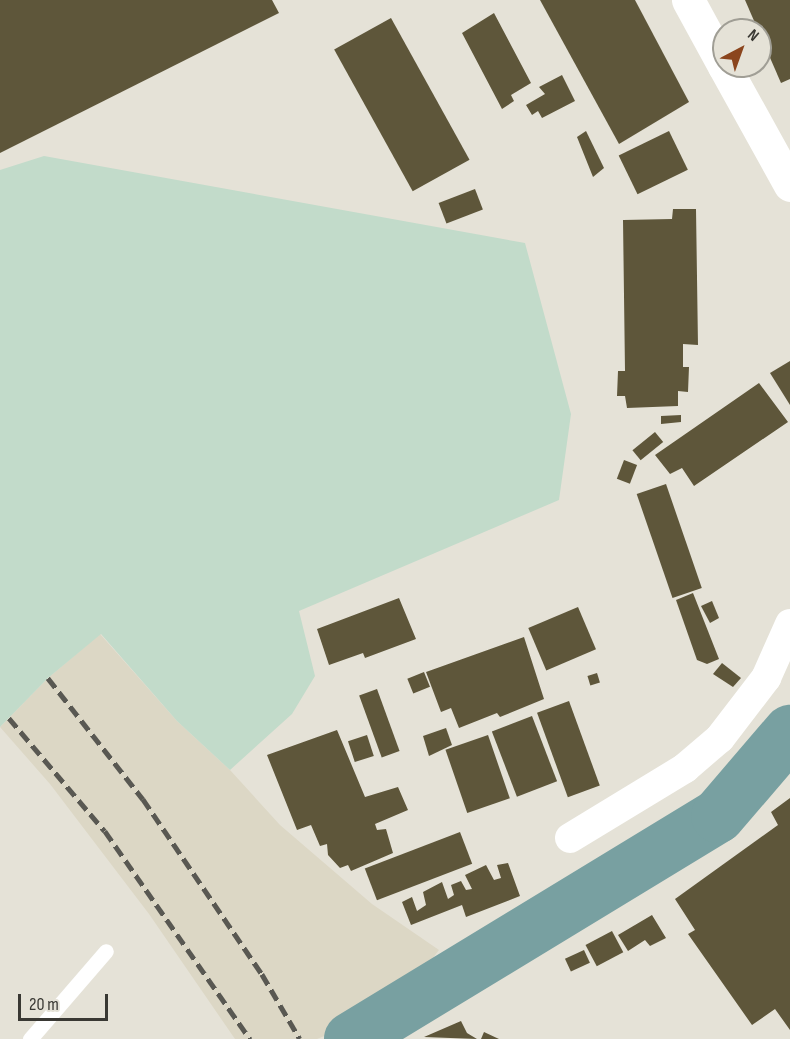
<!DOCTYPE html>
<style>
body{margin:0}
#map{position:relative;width:790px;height:1039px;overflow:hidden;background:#e5e2d7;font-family:"Sofia Sans Condensed",sans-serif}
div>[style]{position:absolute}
.built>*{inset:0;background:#dcd7c5}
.green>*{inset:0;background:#c2dbca}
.river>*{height:54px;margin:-27px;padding:0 27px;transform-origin:27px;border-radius:27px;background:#78a0a1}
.building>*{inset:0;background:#5e563a;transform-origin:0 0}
.service>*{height:15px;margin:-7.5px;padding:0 7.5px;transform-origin:7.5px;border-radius:7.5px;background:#fff}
.minor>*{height:30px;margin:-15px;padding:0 15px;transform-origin:15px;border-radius:15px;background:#fff}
.tertiary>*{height:33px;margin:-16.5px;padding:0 16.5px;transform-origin:16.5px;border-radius:16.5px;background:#fff}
.rail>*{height:4.5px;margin-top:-2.25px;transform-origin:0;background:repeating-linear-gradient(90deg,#595852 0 12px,transparent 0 18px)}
span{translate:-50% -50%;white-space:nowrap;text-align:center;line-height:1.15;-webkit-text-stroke:6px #e5e2d7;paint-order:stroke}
.north{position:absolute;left:712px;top:18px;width:60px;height:60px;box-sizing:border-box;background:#e5e2d7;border:2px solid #a09e95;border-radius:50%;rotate:41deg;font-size:16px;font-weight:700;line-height:24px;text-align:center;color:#393833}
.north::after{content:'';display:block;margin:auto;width:21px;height:27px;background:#8b451d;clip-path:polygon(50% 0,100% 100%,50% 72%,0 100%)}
.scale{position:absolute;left:18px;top:994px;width:90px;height:27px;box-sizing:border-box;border:3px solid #393833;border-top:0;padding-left:8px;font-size:18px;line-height:21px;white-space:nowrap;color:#393833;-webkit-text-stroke:4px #e5e2d7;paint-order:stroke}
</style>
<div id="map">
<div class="built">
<i style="clip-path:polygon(100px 634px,177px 721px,230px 770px,280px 825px,372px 904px,439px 950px,410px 988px,356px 1023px,317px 1039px,235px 1039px,149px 914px,50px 784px,0 727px,48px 678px)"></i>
</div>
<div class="green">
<i style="clip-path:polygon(44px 156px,525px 243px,571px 414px,559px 500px,299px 611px,315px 676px,292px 714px,230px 770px,177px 721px,101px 634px,48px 678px,0 727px,0 170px)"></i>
</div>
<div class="river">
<i style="left:351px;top:1039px;width:429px;rotate:-31.3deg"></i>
<i style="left:718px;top:816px;width:111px;rotate:-49.4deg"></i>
</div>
<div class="building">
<i style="clip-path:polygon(0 0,272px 0,279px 13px,0 153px)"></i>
<i style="clip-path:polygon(540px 0,635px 0,689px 102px,619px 144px)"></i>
<i style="clip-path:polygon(745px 0,790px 0,790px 79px,781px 83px)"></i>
<i style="clip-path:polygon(494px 13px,531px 83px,511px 95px,514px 101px,502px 109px,462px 33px)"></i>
<i style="left:391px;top:18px;width:162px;height:65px;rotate:61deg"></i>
<i style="clip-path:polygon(562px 75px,575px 101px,542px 118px,538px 111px,532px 115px,526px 105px,545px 94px,539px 87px)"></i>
<i style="clip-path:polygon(586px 131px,604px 168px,593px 177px,577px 137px)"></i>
<i style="left:669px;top:131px;width:43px;height:56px;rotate:64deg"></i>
<i style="left:475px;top:189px;width:22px;height:39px;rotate:69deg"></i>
<i style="clip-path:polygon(673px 209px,696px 209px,698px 345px,683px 344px,683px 367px,689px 367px,688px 392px,678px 391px,678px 406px,627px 408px,625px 396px,617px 396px,618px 371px,625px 371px,623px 220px,672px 219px)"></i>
<i style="clip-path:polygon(790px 361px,790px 405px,770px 373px)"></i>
<i style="clip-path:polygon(759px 383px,788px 422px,694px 486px,682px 468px,670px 474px,655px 455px)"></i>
<i style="clip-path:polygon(681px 415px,681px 422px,661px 424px,661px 416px)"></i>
<i style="left:655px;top:432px;width:13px;height:29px;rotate:51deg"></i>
<i style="left:624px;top:460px;width:14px;height:20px;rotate:21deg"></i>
<i style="left:666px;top:484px;width:110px;height:31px;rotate:71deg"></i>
<i style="clip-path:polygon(693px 593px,719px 659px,707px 664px,697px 660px,676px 600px)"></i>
<i style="clip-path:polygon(399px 598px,416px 639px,365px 658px,363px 653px,329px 665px,317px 629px)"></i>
<i style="clip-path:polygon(712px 601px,719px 618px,710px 623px,701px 606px)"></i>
<i style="left:578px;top:607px;width:46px;height:54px;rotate:67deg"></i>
<i style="clip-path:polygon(524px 637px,544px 699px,500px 717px,497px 713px,459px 728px,451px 708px,441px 712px,426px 672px)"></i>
<i style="clip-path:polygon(722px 663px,741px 678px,733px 687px,713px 674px)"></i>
<i style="left:424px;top:672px;width:16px;height:18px;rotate:68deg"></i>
<i style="left:597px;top:673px;width:10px;height:10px;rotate:73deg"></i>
<i style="left:377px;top:689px;width:66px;height:19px;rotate:70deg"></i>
<i style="left:569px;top:701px;width:90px;height:34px;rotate:70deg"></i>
<i style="left:532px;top:716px;width:70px;height:43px;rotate:69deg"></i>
<i style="clip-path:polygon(446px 728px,452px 745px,429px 756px,423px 736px)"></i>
<i style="clip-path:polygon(337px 730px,365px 797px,398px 787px,408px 810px,375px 824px,377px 830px,386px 829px,393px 853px,351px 871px,348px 865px,340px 868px,328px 855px,327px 844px,320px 846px,311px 825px,297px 830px,267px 755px)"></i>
<i style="left:367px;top:735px;width:22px;height:20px;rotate:72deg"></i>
<i style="left:488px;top:735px;width:67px;height:45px;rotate:71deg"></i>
<i style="clip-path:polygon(790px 798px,790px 1030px,775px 1009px,752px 1025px,688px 934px,695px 930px,675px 899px,778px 825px,771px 812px)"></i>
<i style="left:460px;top:832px;width:34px;height:102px;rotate:69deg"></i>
<i style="clip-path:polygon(508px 863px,520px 896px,466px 917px,462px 905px,411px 925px,402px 902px,412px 897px,417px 911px,426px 905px,423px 892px,442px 882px,448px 899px,454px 895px,451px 885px,461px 881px,466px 890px,472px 889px,465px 875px,486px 865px,494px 880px,501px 878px,497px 865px)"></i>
<i style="clip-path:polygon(652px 915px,666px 938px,650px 946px,645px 940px,628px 951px,618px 935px)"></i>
<i style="left:612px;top:931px;width:24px;height:30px;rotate:62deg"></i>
<i style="left:584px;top:950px;width:14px;height:21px;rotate:65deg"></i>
<i style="clip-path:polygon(461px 1021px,467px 1033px,477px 1039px,424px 1037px)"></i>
<i style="clip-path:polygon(484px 1032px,499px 1039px,481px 1039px)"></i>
</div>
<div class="service">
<i style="left:30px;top:1039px;width:116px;rotate:-49.2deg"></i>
</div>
<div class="minor">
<i style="left:570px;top:838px;width:135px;rotate:-31.3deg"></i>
<i style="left:685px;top:768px;width:46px;rotate:-40.6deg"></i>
<i style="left:720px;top:738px;width:76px;rotate:-52.5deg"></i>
<i style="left:766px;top:678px;width:59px;rotate:-66deg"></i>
</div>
<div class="tertiary">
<i style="left:688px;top:0;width:75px;rotate:61.4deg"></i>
<i style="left:724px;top:66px;width:136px;rotate:61deg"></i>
</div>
<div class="rail">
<i style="left:48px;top:678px;width:154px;rotate:51.9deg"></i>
<i style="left:143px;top:799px;width:212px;rotate:55.8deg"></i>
<i style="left:262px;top:974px;width:75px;rotate:59.7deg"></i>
<i style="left:9px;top:718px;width:148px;rotate:49.7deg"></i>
<i style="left:105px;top:831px;width:254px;rotate:55.1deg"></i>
</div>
<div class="north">N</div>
<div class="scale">20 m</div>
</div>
